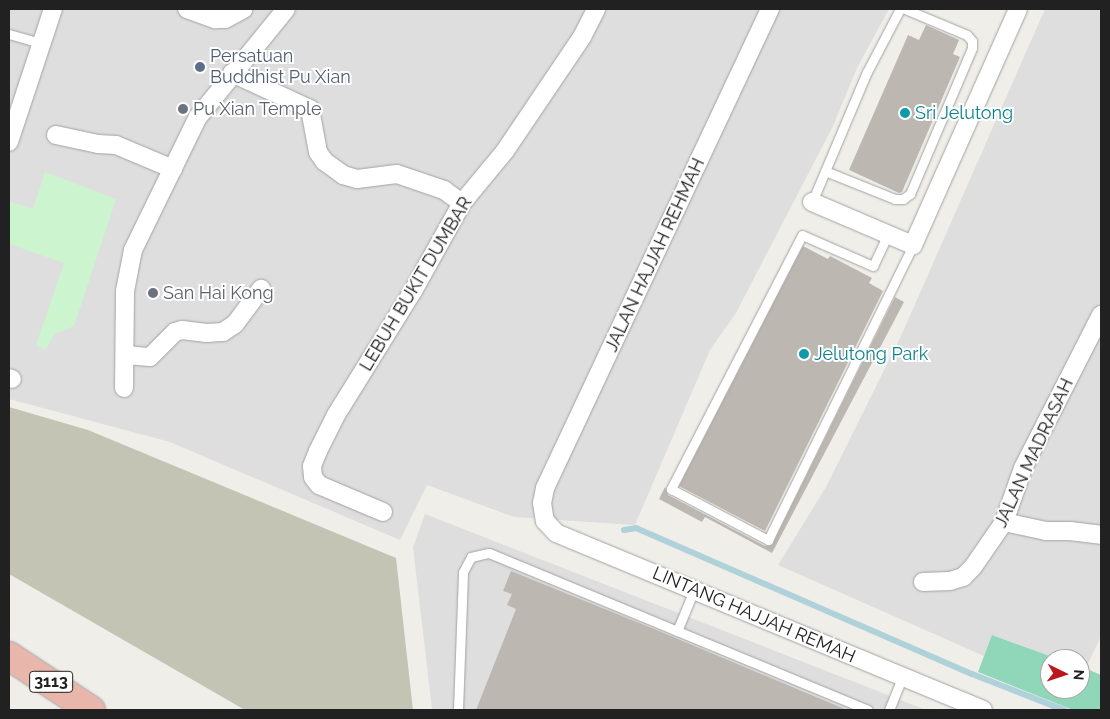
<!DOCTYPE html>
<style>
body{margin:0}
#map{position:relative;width:1110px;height:719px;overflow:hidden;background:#f0eee9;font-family:Raleway,sans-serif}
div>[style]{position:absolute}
.residential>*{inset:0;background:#dfdede}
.construction>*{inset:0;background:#c4c4b5}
.park>*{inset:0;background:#ccf4ce}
.pitch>*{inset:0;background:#90d6b8}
.stream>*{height:6px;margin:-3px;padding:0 3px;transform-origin:3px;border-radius:3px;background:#afd1d9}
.building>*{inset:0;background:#bdb7b2}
.roads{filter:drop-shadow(0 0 1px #a2a2a2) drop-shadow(0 0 1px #a2a2a2)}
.service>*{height:9px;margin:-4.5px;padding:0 4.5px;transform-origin:4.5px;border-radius:4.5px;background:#fff}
.minor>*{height:18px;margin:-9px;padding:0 9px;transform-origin:9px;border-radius:9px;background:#fff}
.trunk>*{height:28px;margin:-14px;padding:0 14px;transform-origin:14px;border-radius:14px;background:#e8b6aa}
.dots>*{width:14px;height:14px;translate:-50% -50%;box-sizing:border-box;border:2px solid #fff;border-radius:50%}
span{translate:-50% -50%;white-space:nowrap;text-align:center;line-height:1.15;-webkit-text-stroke:4px #fff;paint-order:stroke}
.shield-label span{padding:1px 4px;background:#fff;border:1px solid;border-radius:4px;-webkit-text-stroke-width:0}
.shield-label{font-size:16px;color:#212121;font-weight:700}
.service-label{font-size:18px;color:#4e5e75}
.left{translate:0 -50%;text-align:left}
.worship-label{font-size:18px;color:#5b616d}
.culture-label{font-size:18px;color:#0d838f}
.street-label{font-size:18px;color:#212121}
.frame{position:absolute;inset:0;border:10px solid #212121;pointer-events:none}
.north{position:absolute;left:1040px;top:649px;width:50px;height:50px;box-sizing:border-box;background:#fff;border:1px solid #a6a6a6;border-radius:50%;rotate:94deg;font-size:14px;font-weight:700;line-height:20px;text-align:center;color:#212121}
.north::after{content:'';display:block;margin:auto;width:18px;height:22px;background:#bb171d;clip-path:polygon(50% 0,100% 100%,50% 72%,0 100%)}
</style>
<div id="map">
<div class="residential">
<i style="clip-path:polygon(9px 9px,889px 9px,857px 68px,833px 126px,736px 313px,710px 350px,635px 525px,514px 517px,427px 485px,400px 540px,170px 442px,9px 399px)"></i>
<i style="clip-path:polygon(1045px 9px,1101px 9px,1101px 636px,1086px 668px,1080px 666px,1080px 659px,1058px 659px,993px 635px,984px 656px,778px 565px,826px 487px,901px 336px)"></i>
<i style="clip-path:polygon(425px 514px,926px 710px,432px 710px,413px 547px)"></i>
</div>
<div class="construction">
<i style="clip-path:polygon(9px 407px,88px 430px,396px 558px,413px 710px,245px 710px,9px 574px)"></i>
</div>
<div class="park">
<i style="clip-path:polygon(45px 172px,116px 199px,74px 326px,55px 334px,45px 350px,36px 345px,64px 263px,9px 244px,9px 201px,33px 209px)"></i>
</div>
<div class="pitch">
<i style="clip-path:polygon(992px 635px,1058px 659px,1050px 659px,1050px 689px,1080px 689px,1080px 666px,1101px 675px,1101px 710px,1073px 710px,978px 672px)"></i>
</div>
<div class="stream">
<i style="left:624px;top:530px;width:12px;rotate:-9deg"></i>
<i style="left:636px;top:528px;width:366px;rotate:23.5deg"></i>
<i style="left:972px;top:674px;width:99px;rotate:21.4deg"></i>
</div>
<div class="building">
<i style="clip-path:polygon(926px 25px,959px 40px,953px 54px,960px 57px,902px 192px,899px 193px,849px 170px,908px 35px,919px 40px)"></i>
<i style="clip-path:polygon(803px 246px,828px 259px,830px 256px,872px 278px,869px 283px,883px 291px,765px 531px,679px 486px)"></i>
<i style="clip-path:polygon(895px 297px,904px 302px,772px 553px,705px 517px,702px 522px,659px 499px,665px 487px,668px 495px,765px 546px,772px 545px)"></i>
<i style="clip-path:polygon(511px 571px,654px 629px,847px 710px,476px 710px,516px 609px,507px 605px,512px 594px,503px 591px)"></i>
</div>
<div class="roads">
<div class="service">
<i style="left:9px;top:34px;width:32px;rotate:16deg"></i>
<i style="left:825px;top:171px;width:75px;rotate:21.8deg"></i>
<i style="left:895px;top:199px;width:8px"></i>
<i style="left:903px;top:199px;width:9px;rotate:-36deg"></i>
<i style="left:910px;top:194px;width:159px;rotate:-67deg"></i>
<i style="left:972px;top:48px;width:7px;rotate:-90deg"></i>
<i style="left:972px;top:41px;width:8px;rotate:-130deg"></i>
<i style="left:967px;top:35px;width:67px;rotate:-157.2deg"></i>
<i style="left:812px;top:202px;width:141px;rotate:-67.1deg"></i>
<i style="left:867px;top:72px;width:71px;rotate:-62.4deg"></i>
<i style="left:888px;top:234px;width:35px;rotate:115deg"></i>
<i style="left:873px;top:266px;width:77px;rotate:-156.4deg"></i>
<i style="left:802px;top:235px;width:286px;rotate:117.3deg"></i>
<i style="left:671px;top:489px;width:110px;rotate:27.7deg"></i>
<i style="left:768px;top:540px;width:329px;rotate:-63.8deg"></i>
<i style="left:677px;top:631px;width:44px;rotate:-67.5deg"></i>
<i style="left:458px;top:710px;width:138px;rotate:-87.9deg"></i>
<i style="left:463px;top:572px;width:17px;rotate:-62deg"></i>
<i style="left:471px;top:557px;width:18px;rotate:-13deg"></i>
<i style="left:489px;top:553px;width:410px;rotate:22.5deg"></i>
<i style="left:889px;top:710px;width:35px;rotate:-68deg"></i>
</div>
<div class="minor">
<i style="left:187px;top:9px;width:30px;rotate:20deg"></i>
<i style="left:215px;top:19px;width:10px"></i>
<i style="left:225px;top:19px;width:21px;rotate:-28deg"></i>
<i style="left:770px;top:9px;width:529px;rotate:115.16deg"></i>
<i style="left:545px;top:488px;width:15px;rotate:101deg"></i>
<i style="left:542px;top:503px;width:18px;rotate:81deg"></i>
<i style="left:545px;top:521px;width:16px;rotate:47deg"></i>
<i style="left:556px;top:533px;width:462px;rotate:22.5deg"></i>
<i style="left:232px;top:73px;width:86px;rotate:24.8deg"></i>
<i style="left:310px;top:109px;width:44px;rotate:79.5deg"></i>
<i style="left:318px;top:152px;width:11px;rotate:56deg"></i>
<i style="left:324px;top:161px;width:24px;rotate:36deg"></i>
<i style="left:343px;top:175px;width:15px;rotate:16deg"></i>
<i style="left:357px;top:179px;width:40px;rotate:-7.1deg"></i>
<i style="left:397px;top:174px;width:50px;rotate:18.8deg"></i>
<i style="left:444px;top:190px;width:22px;rotate:36deg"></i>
<i style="left:56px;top:135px;width:43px;rotate:12.1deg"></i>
<i style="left:98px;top:144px;width:18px;rotate:3deg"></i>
<i style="left:116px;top:145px;width:62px;rotate:22.8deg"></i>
<i style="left:9px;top:142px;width:140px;rotate:-71.7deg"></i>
<i style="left:812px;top:202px;width:110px;rotate:23.1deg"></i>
<i style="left:913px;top:245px;width:258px;rotate:-66deg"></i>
<i style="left:126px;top:355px;width:24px;rotate:5deg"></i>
<i style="left:150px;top:357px;width:35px;rotate:-45deg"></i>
<i style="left:175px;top:332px;width:7px;rotate:-16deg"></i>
<i style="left:182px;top:330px;width:25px;rotate:7deg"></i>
<i style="left:207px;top:333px;width:16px;rotate:-4deg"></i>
<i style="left:223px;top:332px;width:14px;rotate:-34deg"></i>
<i style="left:235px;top:324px;width:44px;rotate:-53.4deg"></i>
<i style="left:9px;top:378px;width:3px;rotate:18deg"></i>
<i style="left:124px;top:388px;width:97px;rotate:-89.4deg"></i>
<i style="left:125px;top:291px;width:42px;rotate:-79deg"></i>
<i style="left:133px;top:250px;width:148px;rotate:-64deg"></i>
<i style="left:198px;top:117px;width:139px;rotate:-50.8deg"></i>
<i style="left:383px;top:512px;width:69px;rotate:-157.1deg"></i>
<i style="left:319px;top:485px;width:10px;rotate:-127deg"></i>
<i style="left:313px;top:477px;width:11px;rotate:-95deg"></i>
<i style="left:312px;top:466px;width:16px;rotate:-68deg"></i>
<i style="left:318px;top:451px;width:40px;rotate:-63.4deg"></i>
<i style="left:336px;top:415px;width:146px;rotate:-58.2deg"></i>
<i style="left:413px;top:291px;width:101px;rotate:-60.9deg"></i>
<i style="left:462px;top:203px;width:67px;rotate:-50.4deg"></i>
<i style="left:505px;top:151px;width:138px;rotate:-56deg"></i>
<i style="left:582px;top:37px;width:31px;rotate:-63deg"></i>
<i style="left:1004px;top:522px;width:43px;rotate:12.1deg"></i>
<i style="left:1046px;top:531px;width:24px"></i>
<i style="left:1070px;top:531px;width:31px;rotate:7deg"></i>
<i style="left:923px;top:582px;width:27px;rotate:-2deg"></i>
<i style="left:950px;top:581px;width:14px;rotate:-17deg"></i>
<i style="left:963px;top:577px;width:14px;rotate:-45deg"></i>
<i style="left:973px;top:567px;width:55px;rotate:-55.4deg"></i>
<i style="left:1004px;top:522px;width:57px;rotate:-70.6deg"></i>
<i style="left:1023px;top:468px;width:172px;rotate:-63deg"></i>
</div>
<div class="trunk">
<i style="left:9px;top:656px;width:98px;rotate:33.4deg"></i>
</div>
</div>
<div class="dots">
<i style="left:200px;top:67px;background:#5c6f8a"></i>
<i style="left:183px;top:109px;background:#6b7280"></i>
<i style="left:905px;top:113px;background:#0f9aa8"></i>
<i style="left:153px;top:293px;background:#6b7280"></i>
<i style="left:804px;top:354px;background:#0f9aa8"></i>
</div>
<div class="shield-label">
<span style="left:51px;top:682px">3113</span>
</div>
<div class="service-label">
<span class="left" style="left:210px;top:67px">Persatuan<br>Buddhist Pu Xian</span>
</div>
<div class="worship-label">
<span class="left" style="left:193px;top:109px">Pu Xian Temple</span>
<span class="left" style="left:163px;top:293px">San Hai Kong</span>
</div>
<div class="culture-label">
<span class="left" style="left:915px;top:113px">Sri Jelutong</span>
<span class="left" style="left:814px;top:354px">Jelutong Park</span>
</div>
<div class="street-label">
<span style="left:655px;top:255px;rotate:-65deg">JALAN HAJJAH REHMAH</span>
<span style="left:416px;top:284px;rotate:-59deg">LEBUH BUKIT DUMBAR</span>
<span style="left:1034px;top:453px;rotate:-65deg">JALAN MADRASAH</span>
<span style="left:754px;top:615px;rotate:23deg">LINTANG HAJJAH REMAH</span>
</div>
<div class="frame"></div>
<div class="north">N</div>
</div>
